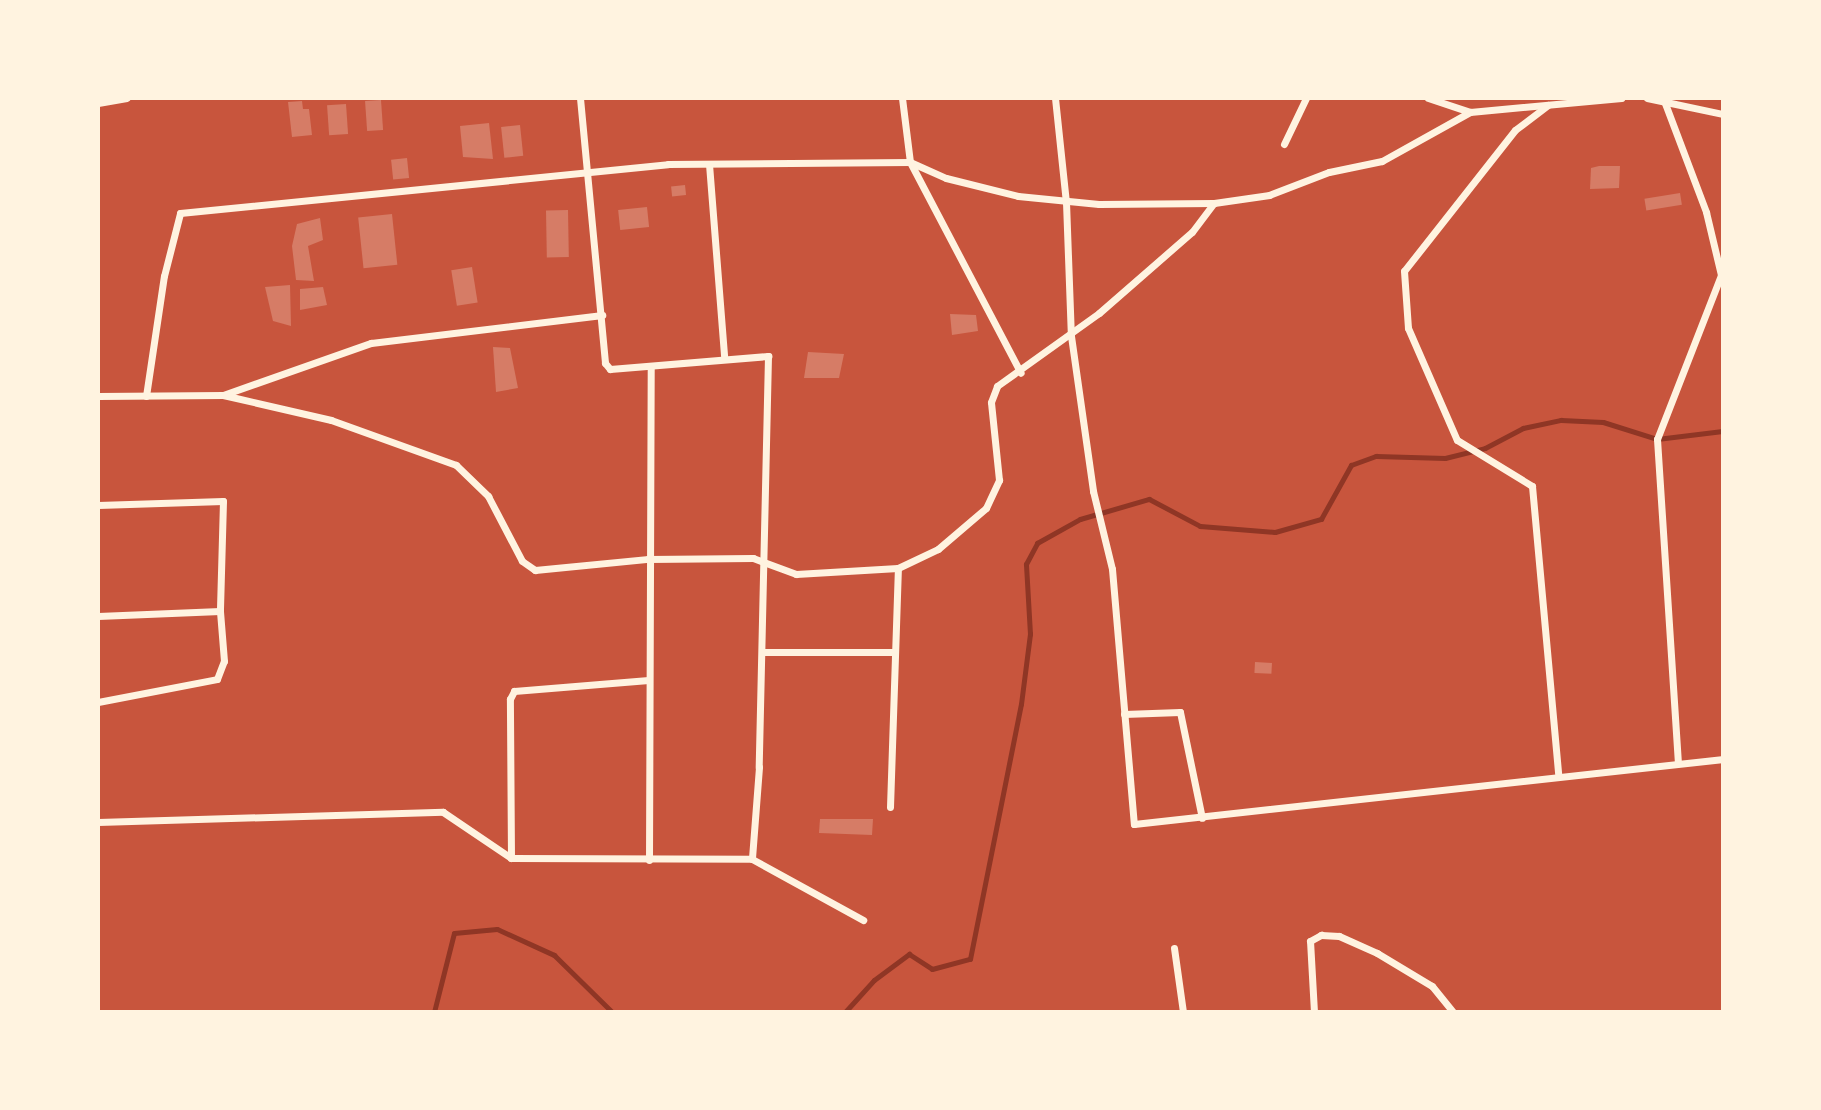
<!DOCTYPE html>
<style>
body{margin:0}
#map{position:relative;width:1821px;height:1110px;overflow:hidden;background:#c8553d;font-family:Roboto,sans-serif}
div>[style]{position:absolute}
.stream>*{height:5px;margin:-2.5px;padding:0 2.5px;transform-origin:2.5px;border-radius:2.5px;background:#8f3625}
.building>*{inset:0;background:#d67c66;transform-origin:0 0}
.minor>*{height:7px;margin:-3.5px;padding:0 3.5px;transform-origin:3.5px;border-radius:3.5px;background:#fff3e0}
span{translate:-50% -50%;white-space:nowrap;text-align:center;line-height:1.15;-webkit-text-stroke:7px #fff3e0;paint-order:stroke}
.frame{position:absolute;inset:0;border:100px solid #fff3e0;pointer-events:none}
</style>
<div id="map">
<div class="stream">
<i style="left:434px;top:1012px;width:81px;rotate:-75.8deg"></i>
<i style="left:454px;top:933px;width:43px;rotate:-5.3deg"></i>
<i style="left:497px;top:929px;width:63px;rotate:24.5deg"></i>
<i style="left:554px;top:955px;width:81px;rotate:44.5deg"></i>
<i style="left:845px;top:1012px;width:43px;rotate:-47.8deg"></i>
<i style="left:874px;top:980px;width:44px;rotate:-36.6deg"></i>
<i style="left:909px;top:954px;width:27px;rotate:33deg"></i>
<i style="left:932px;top:969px;width:39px;rotate:-15deg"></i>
<i style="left:970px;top:959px;width:260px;rotate:-78.7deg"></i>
<i style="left:1021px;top:704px;width:71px;rotate:-82.7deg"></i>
<i style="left:1030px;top:634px;width:70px;rotate:-93.3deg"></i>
<i style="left:1026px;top:564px;width:24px;rotate:-62deg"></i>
<i style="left:1037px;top:543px;width:49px;rotate:-29.2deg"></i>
<i style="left:1080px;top:519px;width:72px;rotate:-16.2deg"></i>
<i style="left:1149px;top:499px;width:58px;rotate:27.9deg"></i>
<i style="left:1200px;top:526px;width:75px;rotate:4.6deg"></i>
<i style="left:1275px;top:532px;width:48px;rotate:-15.8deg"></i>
<i style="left:1321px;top:519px;width:62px;rotate:-60.9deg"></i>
<i style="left:1351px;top:465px;width:27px;rotate:-20deg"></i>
<i style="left:1376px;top:456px;width:69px;rotate:1.7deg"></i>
<i style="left:1445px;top:458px;width:41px;rotate:-14deg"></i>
<i style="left:1485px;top:448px;width:43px;rotate:-27.8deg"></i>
<i style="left:1523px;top:428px;width:39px;rotate:-12deg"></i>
<i style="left:1561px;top:420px;width:42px;rotate:2.7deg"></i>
<i style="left:1603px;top:422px;width:57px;rotate:17.5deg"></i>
<i style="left:1657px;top:439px;width:66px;rotate:-6.9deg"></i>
</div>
<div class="building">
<i style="left:381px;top:100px;width:30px;height:16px;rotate:86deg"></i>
<i style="clip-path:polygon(302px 101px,303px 109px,309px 109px,312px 135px,292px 137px,288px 102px)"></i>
<i style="left:346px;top:104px;width:30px;height:19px;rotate:86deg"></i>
<i style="clip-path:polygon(489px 123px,493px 159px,463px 157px,460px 126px)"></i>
<i style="left:520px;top:125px;width:31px;height:19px;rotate:84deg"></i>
<i style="left:407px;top:158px;width:20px;height:16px;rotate:84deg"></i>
<i style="clip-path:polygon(1599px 166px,1620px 166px,1619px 188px,1590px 189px,1591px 168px)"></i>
<i style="left:685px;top:185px;width:10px;height:14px;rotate:84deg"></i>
<i style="left:1680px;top:193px;width:12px;height:36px;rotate:81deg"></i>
<i style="left:647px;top:207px;width:20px;height:29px;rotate:84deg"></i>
<i style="left:568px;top:210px;width:47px;height:22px;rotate:89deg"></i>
<i style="left:392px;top:214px;width:51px;height:34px;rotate:84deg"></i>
<i style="clip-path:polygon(320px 218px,323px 240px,308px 246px,314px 281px,296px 280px,292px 246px,297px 224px)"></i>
<i style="left:472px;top:267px;width:36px;height:21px;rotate:81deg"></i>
<i style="clip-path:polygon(290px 285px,291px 326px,273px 321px,265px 287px)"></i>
<i style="clip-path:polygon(323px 287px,327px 305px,300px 310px,300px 289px)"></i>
<i style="clip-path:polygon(950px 314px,976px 315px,978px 331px,952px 335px)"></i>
<i style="clip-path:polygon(493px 347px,510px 348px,518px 388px,496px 392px)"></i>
<i style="clip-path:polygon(808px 352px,844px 354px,839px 378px,804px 378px)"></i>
<i style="left:1255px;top:662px;width:17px;height:11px;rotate:3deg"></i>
<i style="clip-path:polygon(820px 819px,873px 819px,872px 835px,819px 833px)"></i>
</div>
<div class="minor">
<i style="left:580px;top:98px;width:266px;rotate:84.6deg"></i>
<i style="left:605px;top:363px;width:8px;rotate:50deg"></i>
<i style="left:610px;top:369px;width:159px;rotate:-4.7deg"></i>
<i style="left:768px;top:356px;width:411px;rotate:91.3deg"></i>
<i style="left:759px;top:767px;width:92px;rotate:94.4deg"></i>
<i style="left:902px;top:98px;width:64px;rotate:82.9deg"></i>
<i style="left:910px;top:162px;width:238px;rotate:62.3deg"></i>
<i style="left:1055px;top:98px;width:105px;rotate:84deg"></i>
<i style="left:1066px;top:202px;width:134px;rotate:87.9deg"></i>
<i style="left:1071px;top:336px;width:157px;rotate:81.9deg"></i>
<i style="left:1093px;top:491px;width:80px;rotate:76.3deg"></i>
<i style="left:1112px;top:569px;width:256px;rotate:85.1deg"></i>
<i style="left:1134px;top:824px;width:593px;rotate:-6.3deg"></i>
<i style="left:1428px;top:98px;width:44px;rotate:18.4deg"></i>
<i style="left:1647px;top:98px;width:78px;rotate:11.9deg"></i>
<i style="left:1663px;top:98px;width:122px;rotate:69.3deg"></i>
<i style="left:1706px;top:212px;width:65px;rotate:76.6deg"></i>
<i style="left:1721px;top:275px;width:176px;rotate:111.3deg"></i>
<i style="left:1657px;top:439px;width:325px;rotate:86.3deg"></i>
<i style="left:98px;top:103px;width:29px;rotate:-10deg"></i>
<i style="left:1548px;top:105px;width:41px;rotate:142.9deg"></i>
<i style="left:1515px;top:130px;width:179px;rotate:128.2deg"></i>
<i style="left:1404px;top:271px;width:57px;rotate:86deg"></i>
<i style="left:1408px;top:328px;width:122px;rotate:66.4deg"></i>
<i style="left:1457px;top:440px;width:88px;rotate:31.5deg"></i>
<i style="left:1532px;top:486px;width:289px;rotate:84.8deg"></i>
<i style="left:1284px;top:144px;width:51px;rotate:-64.4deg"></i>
<i style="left:709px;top:164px;width:193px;rotate:85.5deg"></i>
<i style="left:223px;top:395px;width:111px;rotate:13deg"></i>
<i style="left:331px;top:420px;width:133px;rotate:19.8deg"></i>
<i style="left:456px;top:465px;width:45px;rotate:44.1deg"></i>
<i style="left:488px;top:496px;width:73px;rotate:62.4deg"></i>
<i style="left:522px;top:561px;width:16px;rotate:35deg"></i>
<i style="left:535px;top:570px;width:114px;rotate:-5.6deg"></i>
<i style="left:648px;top:559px;width:105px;rotate:-0.5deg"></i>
<i style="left:753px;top:558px;width:46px;rotate:20.4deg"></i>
<i style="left:796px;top:574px;width:102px;rotate:-3.4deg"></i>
<i style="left:898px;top:568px;width:44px;rotate:-25.4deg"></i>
<i style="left:938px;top:549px;width:63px;rotate:-40.5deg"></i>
<i style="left:986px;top:508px;width:31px;rotate:-65deg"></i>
<i style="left:999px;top:480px;width:78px;rotate:-95.9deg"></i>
<i style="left:991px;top:402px;width:17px;rotate:-69deg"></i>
<i style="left:997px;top:386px;width:125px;rotate:-35.6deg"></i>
<i style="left:1099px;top:313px;width:123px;rotate:-41.1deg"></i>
<i style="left:1192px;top:232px;width:36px;rotate:-53deg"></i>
<i style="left:98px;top:396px;width:125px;rotate:-0.5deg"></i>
<i style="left:223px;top:395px;width:157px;rotate:-19.4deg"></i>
<i style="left:371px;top:343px;width:233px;rotate:-6.9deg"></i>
<i style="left:146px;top:396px;width:121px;rotate:-81.5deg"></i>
<i style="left:164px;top:276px;width:65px;rotate:-75.7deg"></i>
<i style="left:180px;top:213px;width:490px;rotate:-5.7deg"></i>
<i style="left:668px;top:164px;width:242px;rotate:-0.5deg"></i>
<i style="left:910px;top:162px;width:39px;rotate:24deg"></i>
<i style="left:946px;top:178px;width:74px;rotate:14deg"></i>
<i style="left:1018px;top:196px;width:81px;rotate:5.6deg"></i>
<i style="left:1099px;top:204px;width:115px;rotate:-0.5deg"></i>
<i style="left:1214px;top:203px;width:56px;rotate:-8.3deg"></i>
<i style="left:1269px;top:195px;width:64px;rotate:-21deg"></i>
<i style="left:1329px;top:172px;width:54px;rotate:-11.7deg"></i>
<i style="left:1382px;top:161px;width:101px;rotate:-29.1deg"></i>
<i style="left:1470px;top:112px;width:152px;rotate:-5.3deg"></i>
<i style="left:98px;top:505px;width:125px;rotate:-1.8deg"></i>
<i style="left:223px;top:501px;width:110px;rotate:91.6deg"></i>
<i style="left:220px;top:611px;width:122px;rotate:177.7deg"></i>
<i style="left:762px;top:652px;width:132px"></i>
<i style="left:98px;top:702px;width:121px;rotate:-10.9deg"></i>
<i style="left:217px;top:679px;width:19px;rotate:-69deg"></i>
<i style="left:224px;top:661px;width:50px;rotate:-94.6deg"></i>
<i style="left:1124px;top:714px;width:56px;rotate:-2deg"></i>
<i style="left:1180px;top:712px;width:108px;rotate:78.3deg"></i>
<i style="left:890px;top:807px;width:239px;rotate:-88.1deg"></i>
<i style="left:98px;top:822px;width:345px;rotate:-1.7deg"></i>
<i style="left:443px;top:812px;width:82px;rotate:34.1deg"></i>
<i style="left:511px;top:858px;width:241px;rotate:0.2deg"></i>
<i style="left:752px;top:859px;width:127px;rotate:28.8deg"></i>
<i style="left:511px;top:858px;width:159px;rotate:-90.4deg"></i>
<i style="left:510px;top:699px;width:9px;rotate:-63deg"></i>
<i style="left:514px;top:691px;width:135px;rotate:-4.7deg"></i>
<i style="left:649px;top:860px;width:494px;rotate:-89.8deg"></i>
<i style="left:1174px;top:948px;width:65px;rotate:82deg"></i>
<i style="left:1314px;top:1012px;width:71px;rotate:-93.2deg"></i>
<i style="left:1310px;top:941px;width:13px;rotate:-29deg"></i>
<i style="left:1321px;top:935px;width:18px;rotate:3deg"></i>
<i style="left:1339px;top:936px;width:42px;rotate:24.1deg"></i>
<i style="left:1377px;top:953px;width:64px;rotate:31deg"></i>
<i style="left:1432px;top:986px;width:33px;rotate:51deg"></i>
</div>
<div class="frame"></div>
</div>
